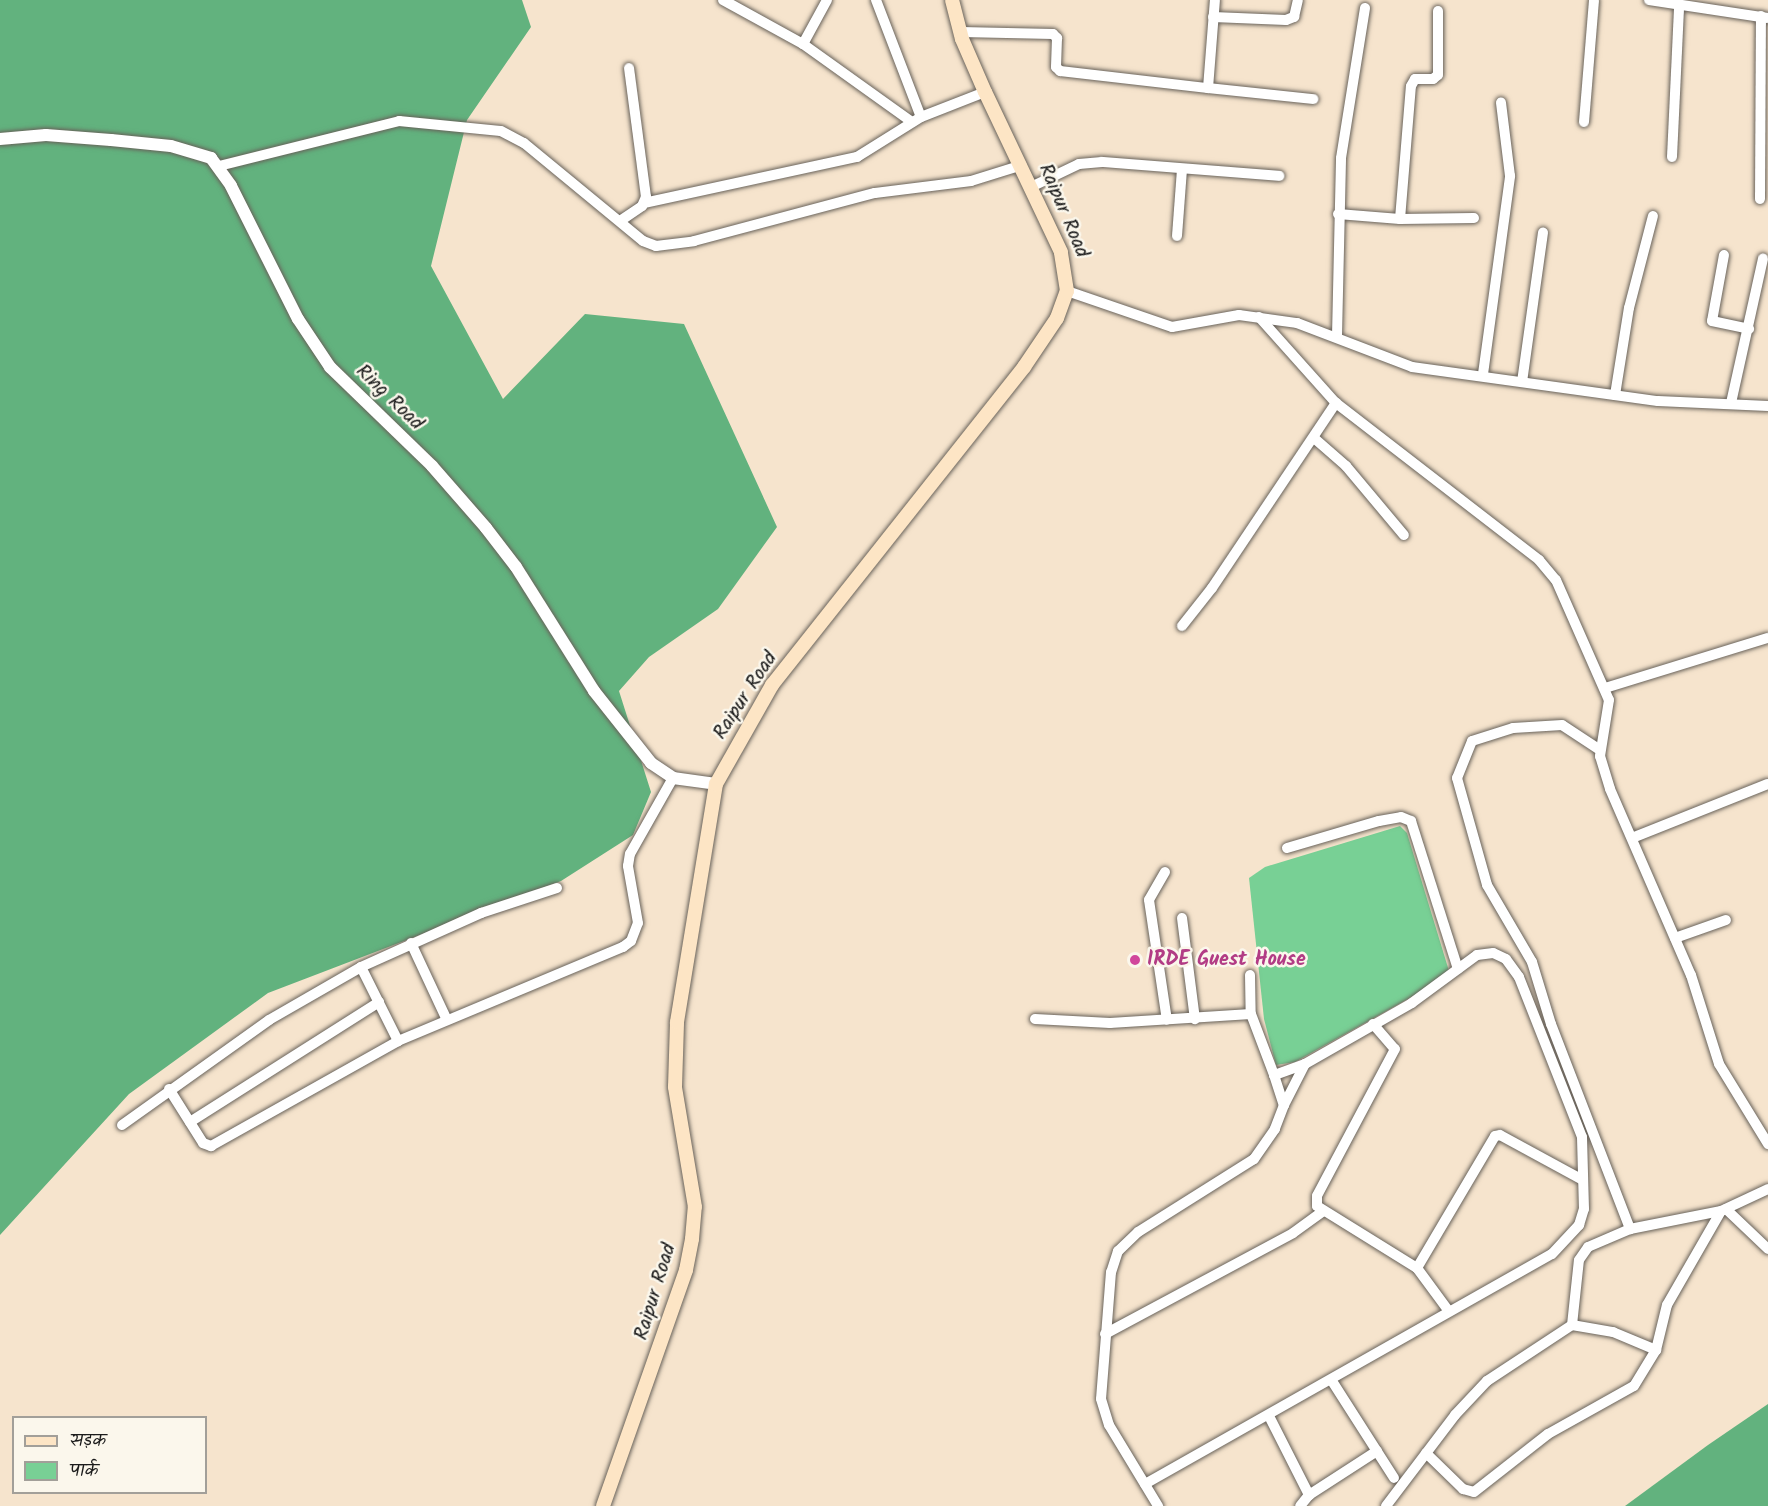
<!DOCTYPE html>
<meta charset="utf-8">
<style>
body{margin:0}
#map{position:relative;width:1768px;height:1506px;overflow:hidden;background:#f6e4cd;font-family:Kalam,"Playpen Sans Deva",sans-serif}
div>[style]{position:absolute}
.green>*{inset:0;background:#78d095}
.forest>*{inset:0;background:#62b27e}
.roads{filter:drop-shadow(0 0 2px #68625a) drop-shadow(0 0 2px #68625a)}
.minor>*{height:10px;margin:-5px;padding:0 5px;transform-origin:5px;border-radius:5px;background:#fff}
.tertiary>*{height:12px;margin:-6px;padding:0 6px;transform-origin:6px;border-radius:6px;background:#fff}
.secondary>*{height:14px;margin:-7px;padding:0 7px;transform-origin:7px;border-radius:7px;background:#fde5c5}
.dots>*{width:16px;height:16px;translate:-50% -50%;box-sizing:border-box;border:3px solid #fbf7ec;border-radius:50%}
span{translate:-50% -50%;white-space:nowrap;text-align:center;line-height:1.15;-webkit-text-stroke:5px #fbf7ec;paint-order:stroke}
.street-label{font-size:20px;color:#1c1c1c}
.hotel-label{font-size:20px;color:#b23c85;font-weight:700}
.left{translate:0 -50%;text-align:left}
.legend{position:absolute;left:12px;top:1416px;width:195px;height:78px;box-sizing:border-box;background:#fbf7ec;border:2px solid #a29f99;margin:0;padding:8px 10px;list-style:none;font-size:18px;color:#1c1c1c}
.legend li{display:flex;align-items:center;gap:12px;height:30px}
.legend b{width:30px;border:2px solid #a29f99}
</style>
<div id="map">
<div class="green">
<i style="clip-path:polygon(1400px 826px,1407px 833px,1449px 971px,1415px 995px,1295px 1062px,1276px 1065px,1264px 1019px,1249px 878px,1265px 867px)"></i>
</div>
<div class="forest">
<i style="clip-path:polygon(0 0,522px 0,531px 27px,467px 120px,431px 266px,503px 399px,585px 314px,684px 324px,777px 527px,718px 609px,649px 657px,619px 691px,651px 792px,633px 835px,561px 881px,268px 993px,129px 1094px,0 1235px)"></i>
<i style="clip-path:polygon(1768px 1404px,1768px 1506px,1625px 1506px,1708px 1445px)"></i>
</div>
<div class="roads">
<div class="minor">
<i style="left:723px;top:0;width:91px;rotate:28.8deg"></i>
<i style="left:803px;top:44px;width:50px;rotate:-61.4deg"></i>
<i style="left:876px;top:0;width:125px;rotate:69deg"></i>
<i style="left:1649px;top:0;width:120px;rotate:8.6deg"></i>
<i style="left:1213px;top:17px;width:73px;rotate:2.4deg"></i>
<i style="left:1286px;top:20px;width:9px;rotate:-21deg"></i>
<i style="left:1294px;top:17px;width:17px;rotate:-77deg"></i>
<i style="left:961px;top:32px;width:92px;rotate:1.2deg"></i>
<i style="left:1053px;top:34px;width:6px;rotate:45deg"></i>
<i style="left:1057px;top:38px;width:29px;rotate:92deg"></i>
<i style="left:1056px;top:67px;width:6px;rotate:45deg"></i>
<i style="left:1060px;top:71px;width:149px;rotate:6.6deg"></i>
<i style="left:1208px;top:88px;width:88px;rotate:-85.5deg"></i>
<i style="left:803px;top:44px;width:134px;rotate:35.6deg"></i>
<i style="left:1208px;top:88px;width:106px;rotate:6deg"></i>
<i style="left:1584px;top:122px;width:122px;rotate:-85.3deg"></i>
<i style="left:1672px;top:157px;width:150px;rotate:-87.3deg"></i>
<i style="left:219px;top:166px;width:186px;rotate:-14deg"></i>
<i style="left:399px;top:121px;width:102px;rotate:5.6deg"></i>
<i style="left:501px;top:131px;width:26px;rotate:28deg"></i>
<i style="left:524px;top:143px;width:154px;rotate:39.5deg"></i>
<i style="left:643px;top:241px;width:14px;rotate:21deg"></i>
<i style="left:656px;top:246px;width:38px;rotate:-7deg"></i>
<i style="left:694px;top:241px;width:187px;rotate:-14.9deg"></i>
<i style="left:875px;top:193px;width:97px;rotate:-7.1deg"></i>
<i style="left:971px;top:181px;width:53px;rotate:-17.4deg"></i>
<i style="left:1033px;top:186px;width:51px;rotate:-25.6deg"></i>
<i style="left:1079px;top:164px;width:23px;rotate:-5deg"></i>
<i style="left:1102px;top:162px;width:178px;rotate:4.5deg"></i>
<i style="left:1760px;top:199px;width:183px;rotate:-89.7deg"></i>
<i style="left:644px;top:203px;width:218px;rotate:-12.2deg"></i>
<i style="left:857px;top:157px;width:75px;rotate:-32deg"></i>
<i style="left:921px;top:117px;width:69px;rotate:-21.3deg"></i>
<i style="left:1338px;top:214px;width:62px;rotate:4.6deg"></i>
<i style="left:1400px;top:219px;width:74px;rotate:-0.8deg"></i>
<i style="left:1400px;top:219px;width:133px;rotate:-85.3deg"></i>
<i style="left:1411px;top:86px;width:8px;rotate:-60deg"></i>
<i style="left:1415px;top:79px;width:18px"></i>
<i style="left:1433px;top:79px;width:6px;rotate:-39deg"></i>
<i style="left:1438px;top:75px;width:64px;rotate:-90deg"></i>
<i style="left:620px;top:221px;width:27px;rotate:-34deg"></i>
<i style="left:642px;top:206px;width:10px;rotate:-66deg"></i>
<i style="left:646px;top:197px;width:130px;rotate:-97.5deg"></i>
<i style="left:1177px;top:236px;width:66px;rotate:-85.7deg"></i>
<i style="left:1724px;top:255px;width:67px;rotate:100.3deg"></i>
<i style="left:1712px;top:321px;width:38px;rotate:12deg"></i>
<i style="left:1067px;top:291px;width:111px;rotate:18.9deg"></i>
<i style="left:1172px;top:327px;width:68px;rotate:-10.2deg"></i>
<i style="left:1239px;top:315px;width:59px;rotate:7.9deg"></i>
<i style="left:1297px;top:323px;width:123px;rotate:20.9deg"></i>
<i style="left:1412px;top:367px;width:248px;rotate:7.9deg"></i>
<i style="left:1658px;top:401px;width:110px;rotate:2.6deg"></i>
<i style="left:1259px;top:317px;width:115px;rotate:48.2deg"></i>
<i style="left:1336px;top:403px;width:257px;rotate:37.7deg"></i>
<i style="left:1539px;top:560px;width:26px;rotate:50deg"></i>
<i style="left:1556px;top:580px;width:131px;rotate:66.2deg"></i>
<i style="left:1609px;top:700px;width:57px;rotate:99.1deg"></i>
<i style="left:1600px;top:756px;width:34px;rotate:73deg"></i>
<i style="left:1610px;top:789px;width:203px;rotate:66.5deg"></i>
<i style="left:1691px;top:975px;width:93px;rotate:72.5deg"></i>
<i style="left:1719px;top:1064px;width:94px;rotate:58.5deg"></i>
<i style="left:1337px;top:336px;width:178px;rotate:-88.7deg"></i>
<i style="left:1341px;top:158px;width:152px;rotate:-80.9deg"></i>
<i style="left:1483px;top:374px;width:200px;rotate:-82.2deg"></i>
<i style="left:1510px;top:176px;width:74px;rotate:-97deg"></i>
<i style="left:1522px;top:382px;width:151px;rotate:-82deg"></i>
<i style="left:1615px;top:395px;width:88px;rotate:-80.9deg"></i>
<i style="left:1629px;top:308px;width:95px;rotate:-75.4deg"></i>
<i style="left:1731px;top:403px;width:148px;rotate:-77.5deg"></i>
<i style="left:1314px;top:438px;width:43px;rotate:41.2deg"></i>
<i style="left:1346px;top:466px;width:90px;rotate:50deg"></i>
<i style="left:1182px;top:626px;width:48px;rotate:-51.7deg"></i>
<i style="left:1212px;top:588px;width:223px;rotate:-56.2deg"></i>
<i style="left:1605px;top:688px;width:170px;rotate:-17.1deg"></i>
<i style="left:1600px;top:750px;width:45px;rotate:-146.7deg"></i>
<i style="left:1562px;top:725px;width:49px;rotate:176.5deg"></i>
<i style="left:1513px;top:728px;width:43px;rotate:162.4deg"></i>
<i style="left:1472px;top:741px;width:40px;rotate:112deg"></i>
<i style="left:1457px;top:778px;width:111px;rotate:74.3deg"></i>
<i style="left:1487px;top:885px;width:89px;rotate:59.7deg"></i>
<i style="left:1532px;top:962px;width:65px;rotate:73deg"></i>
<i style="left:1551px;top:1024px;width:220px;rotate:68.9deg"></i>
<i style="left:1632px;top:838px;width:146px;rotate:-21.7deg"></i>
<i style="left:1287px;top:848px;width:96px;rotate:-16.4deg"></i>
<i style="left:1379px;top:821px;width:22px;rotate:-10deg"></i>
<i style="left:1401px;top:817px;width:11px;rotate:22deg"></i>
<i style="left:1411px;top:821px;width:155px;rotate:72.4deg"></i>
<i style="left:1165px;top:872px;width:32px;rotate:120deg"></i>
<i style="left:1149px;top:900px;width:121px;rotate:81.5deg"></i>
<i style="left:1182px;top:918px;width:102px;rotate:82.7deg"></i>
<i style="left:1675px;top:938px;width:54px;rotate:-19.4deg"></i>
<i style="left:411px;top:943px;width:83px;rotate:65deg"></i>
<i style="left:361px;top:967px;width:83px;rotate:63.4deg"></i>
<i style="left:1250px;top:975px;width:39px;rotate:89deg"></i>
<i style="left:1251px;top:1014px;width:65px;rotate:69.3deg"></i>
<i style="left:1035px;top:1019px;width:75px;rotate:3.1deg"></i>
<i style="left:1110px;top:1023px;width:141px;rotate:-3.7deg"></i>
<i style="left:1373px;top:1024px;width:33px;rotate:49deg"></i>
<i style="left:1395px;top:1049px;width:166px;rotate:118deg"></i>
<i style="left:1317px;top:1196px;width:10px;rotate:90deg"></i>
<i style="left:1317px;top:1206px;width:118px;rotate:31.8deg"></i>
<i style="left:1417px;top:1268px;width:52px;rotate:53.6deg"></i>
<i style="left:169px;top:1089px;width:64px;rotate:57.8deg"></i>
<i style="left:203px;top:1143px;width:9px;rotate:21deg"></i>
<i style="left:211px;top:1146px;width:214px;rotate:-29.3deg"></i>
<i style="left:398px;top:1041px;width:244px;rotate:-22.7deg"></i>
<i style="left:623px;top:947px;width:10px;rotate:-37deg"></i>
<i style="left:631px;top:941px;width:19px;rotate:-69deg"></i>
<i style="left:638px;top:923px;width:58px;rotate:-100deg"></i>
<i style="left:628px;top:866px;width:12px;rotate:-81deg"></i>
<i style="left:630px;top:854px;width:87px;rotate:-60.5deg"></i>
<i style="left:1284px;top:1105px;width:46px;rotate:-62.9deg"></i>
<i style="left:190px;top:1122px;width:224px;rotate:-32.4deg"></i>
<i style="left:122px;top:1125px;width:181px;rotate:-35.5deg"></i>
<i style="left:269px;top:1020px;width:106px;rotate:-29.9deg"></i>
<i style="left:361px;top:967px;width:132px;rotate:-24.2deg"></i>
<i style="left:481px;top:913px;width:80px;rotate:-18.2deg"></i>
<i style="left:1726px;top:1209px;width:58px;rotate:43.6deg"></i>
<i style="left:1417px;top:1268px;width:153px;rotate:-59.4deg"></i>
<i style="left:1495px;top:1136px;width:5px;rotate:-11deg"></i>
<i style="left:1500px;top:1135px;width:92px;rotate:28.5deg"></i>
<i style="left:1572px;top:1325px;width:42px;rotate:9.7deg"></i>
<i style="left:1613px;top:1332px;width:47px;rotate:22.7deg"></i>
<i style="left:1105px;top:1334px;width:213px;rotate:-28.2deg"></i>
<i style="left:1293px;top:1233px;width:36px;rotate:-36deg"></i>
<i style="left:1332px;top:1381px;width:115px;rotate:57.4deg"></i>
<i style="left:1269px;top:1416px;width:89px;rotate:63.1deg"></i>
<i style="left:1309px;top:1495px;width:14px;rotate:129deg"></i>
<i style="left:1426px;top:1453px;width:52px;rotate:44.2deg"></i>
<i style="left:1463px;top:1489px;width:11px;rotate:15deg"></i>
<i style="left:1474px;top:1492px;width:94px;rotate:-38.1deg"></i>
<i style="left:1548px;top:1434px;width:98px;rotate:-29.2deg"></i>
<i style="left:1634px;top:1386px;width:42px;rotate:-58.6deg"></i>
<i style="left:1656px;top:1350px;width:46px;rotate:-76.3deg"></i>
<i style="left:1667px;top:1305px;width:108px;rotate:-60.1deg"></i>
<i style="left:1145px;top:1484px;width:467px;rotate:-29.5deg"></i>
<i style="left:1552px;top:1254px;width:40px;rotate:-47deg"></i>
<i style="left:1579px;top:1225px;width:17px;rotate:-73deg"></i>
<i style="left:1584px;top:1209px;width:72px;rotate:-91.6deg"></i>
<i style="left:1582px;top:1137px;width:172px;rotate:-111.5deg"></i>
<i style="left:1519px;top:977px;width:22px;rotate:-126deg"></i>
<i style="left:1506px;top:959px;width:14px;rotate:-155deg"></i>
<i style="left:1493px;top:953px;width:16px;rotate:173deg"></i>
<i style="left:1477px;top:955px;width:81px;rotate:143.6deg"></i>
<i style="left:1412px;top:1003px;width:123px;rotate:150.3deg"></i>
<i style="left:1305px;top:1064px;width:33px;rotate:160deg"></i>
<i style="left:1274px;top:1075px;width:32px;rotate:72deg"></i>
<i style="left:1284px;top:1105px;width:26px;rotate:111deg"></i>
<i style="left:1275px;top:1129px;width:37px;rotate:125deg"></i>
<i style="left:1254px;top:1159px;width:137px;rotate:147.8deg"></i>
<i style="left:1138px;top:1232px;width:28px;rotate:136deg"></i>
<i style="left:1118px;top:1251px;width:22px;rotate:108deg"></i>
<i style="left:1111px;top:1272px;width:127px;rotate:94.5deg"></i>
<i style="left:1101px;top:1399px;width:27px;rotate:73deg"></i>
<i style="left:1109px;top:1425px;width:95px;rotate:58.8deg"></i>
<i style="left:1309px;top:1495px;width:81px;rotate:-32.9deg"></i>
<i style="left:1386px;top:1506px;width:114px;rotate:-52.8deg"></i>
<i style="left:1455px;top:1415px;width:47px;rotate:-46.7deg"></i>
<i style="left:1487px;top:1381px;width:102px;rotate:-33.4deg"></i>
<i style="left:1572px;top:1325px;width:65px;rotate:-83.9deg"></i>
<i style="left:1579px;top:1260px;width:16px;rotate:-55deg"></i>
<i style="left:1588px;top:1247px;width:46px;rotate:-23.2deg"></i>
<i style="left:1630px;top:1229px;width:93px;rotate:-11.2deg"></i>
<i style="left:1721px;top:1211px;width:52px;rotate:-25.1deg"></i>
</div>
<div class="tertiary">
<i style="left:0;top:139px;width:46px;rotate:-5deg"></i>
<i style="left:46px;top:135px;width:65px;rotate:4.4deg"></i>
<i style="left:111px;top:140px;width:60px;rotate:5.7deg"></i>
<i style="left:171px;top:146px;width:42px;rotate:16.7deg"></i>
<i style="left:211px;top:158px;width:34px;rotate:54deg"></i>
<i style="left:231px;top:186px;width:149px;rotate:63.3deg"></i>
<i style="left:298px;top:319px;width:58px;rotate:56.3deg"></i>
<i style="left:330px;top:367px;width:142px;rotate:44.1deg"></i>
<i style="left:432px;top:466px;width:82px;rotate:48.9deg"></i>
<i style="left:486px;top:528px;width:49px;rotate:52.4deg"></i>
<i style="left:516px;top:567px;width:146px;rotate:57.8deg"></i>
<i style="left:594px;top:691px;width:92px;rotate:51.6deg"></i>
<i style="left:651px;top:763px;width:27px;rotate:34deg"></i>
<i style="left:673px;top:778px;width:43px;rotate:7.9deg"></i>
</div>
<div class="secondary">
<i style="left:603px;top:1506px;width:250px;rotate:-70.6deg"></i>
<i style="left:686px;top:1270px;width:32px;rotate:-79deg"></i>
<i style="left:692px;top:1239px;width:32px;rotate:-85deg"></i>
<i style="left:695px;top:1207px;width:122px;rotate:-99.5deg"></i>
<i style="left:675px;top:1087px;width:65px;rotate:-88.2deg"></i>
<i style="left:677px;top:1022px;width:241px;rotate:-80.7deg"></i>
<i style="left:716px;top:784px;width:114px;rotate:-60.5deg"></i>
<i style="left:772px;top:685px;width:406px;rotate:-51.6deg"></i>
<i style="left:1024px;top:367px;width:59px;rotate:-56deg"></i>
<i style="left:1057px;top:318px;width:29px;rotate:-70deg"></i>
<i style="left:1067px;top:291px;width:39px;rotate:-99deg"></i>
<i style="left:1061px;top:252px;width:177px;rotate:-115.4deg"></i>
<i style="left:985px;top:92px;width:58px;rotate:-113.5deg"></i>
<i style="left:962px;top:39px;width:40px;rotate:-104.4deg"></i>
</div>
</div>
<div class="dots">
<i style="left:1135px;top:960px;background:#d1479c"></i>
</div>
<div class="street-label">
<span style="left:1063px;top:211px;rotate:67deg">Raipur Road</span>
<span style="left:389px;top:398px;rotate:44deg">Ring Road</span>
<span style="left:746px;top:696px;rotate:-57deg">Raipur Road</span>
<span style="left:656px;top:1292px;rotate:-73deg">Raipur Road</span>
</div>
<div class="hotel-label">
<span class="left" style="left:1147px;top:960px">IRDE Guest House</span>
</div>
<ul class="legend">
<li><b style="height:8px;background:#fde5c5"></b>सड़क</li>
<li><b style="height:16px;background:#78d095"></b>पार्क</li>
</ul>
</div>
